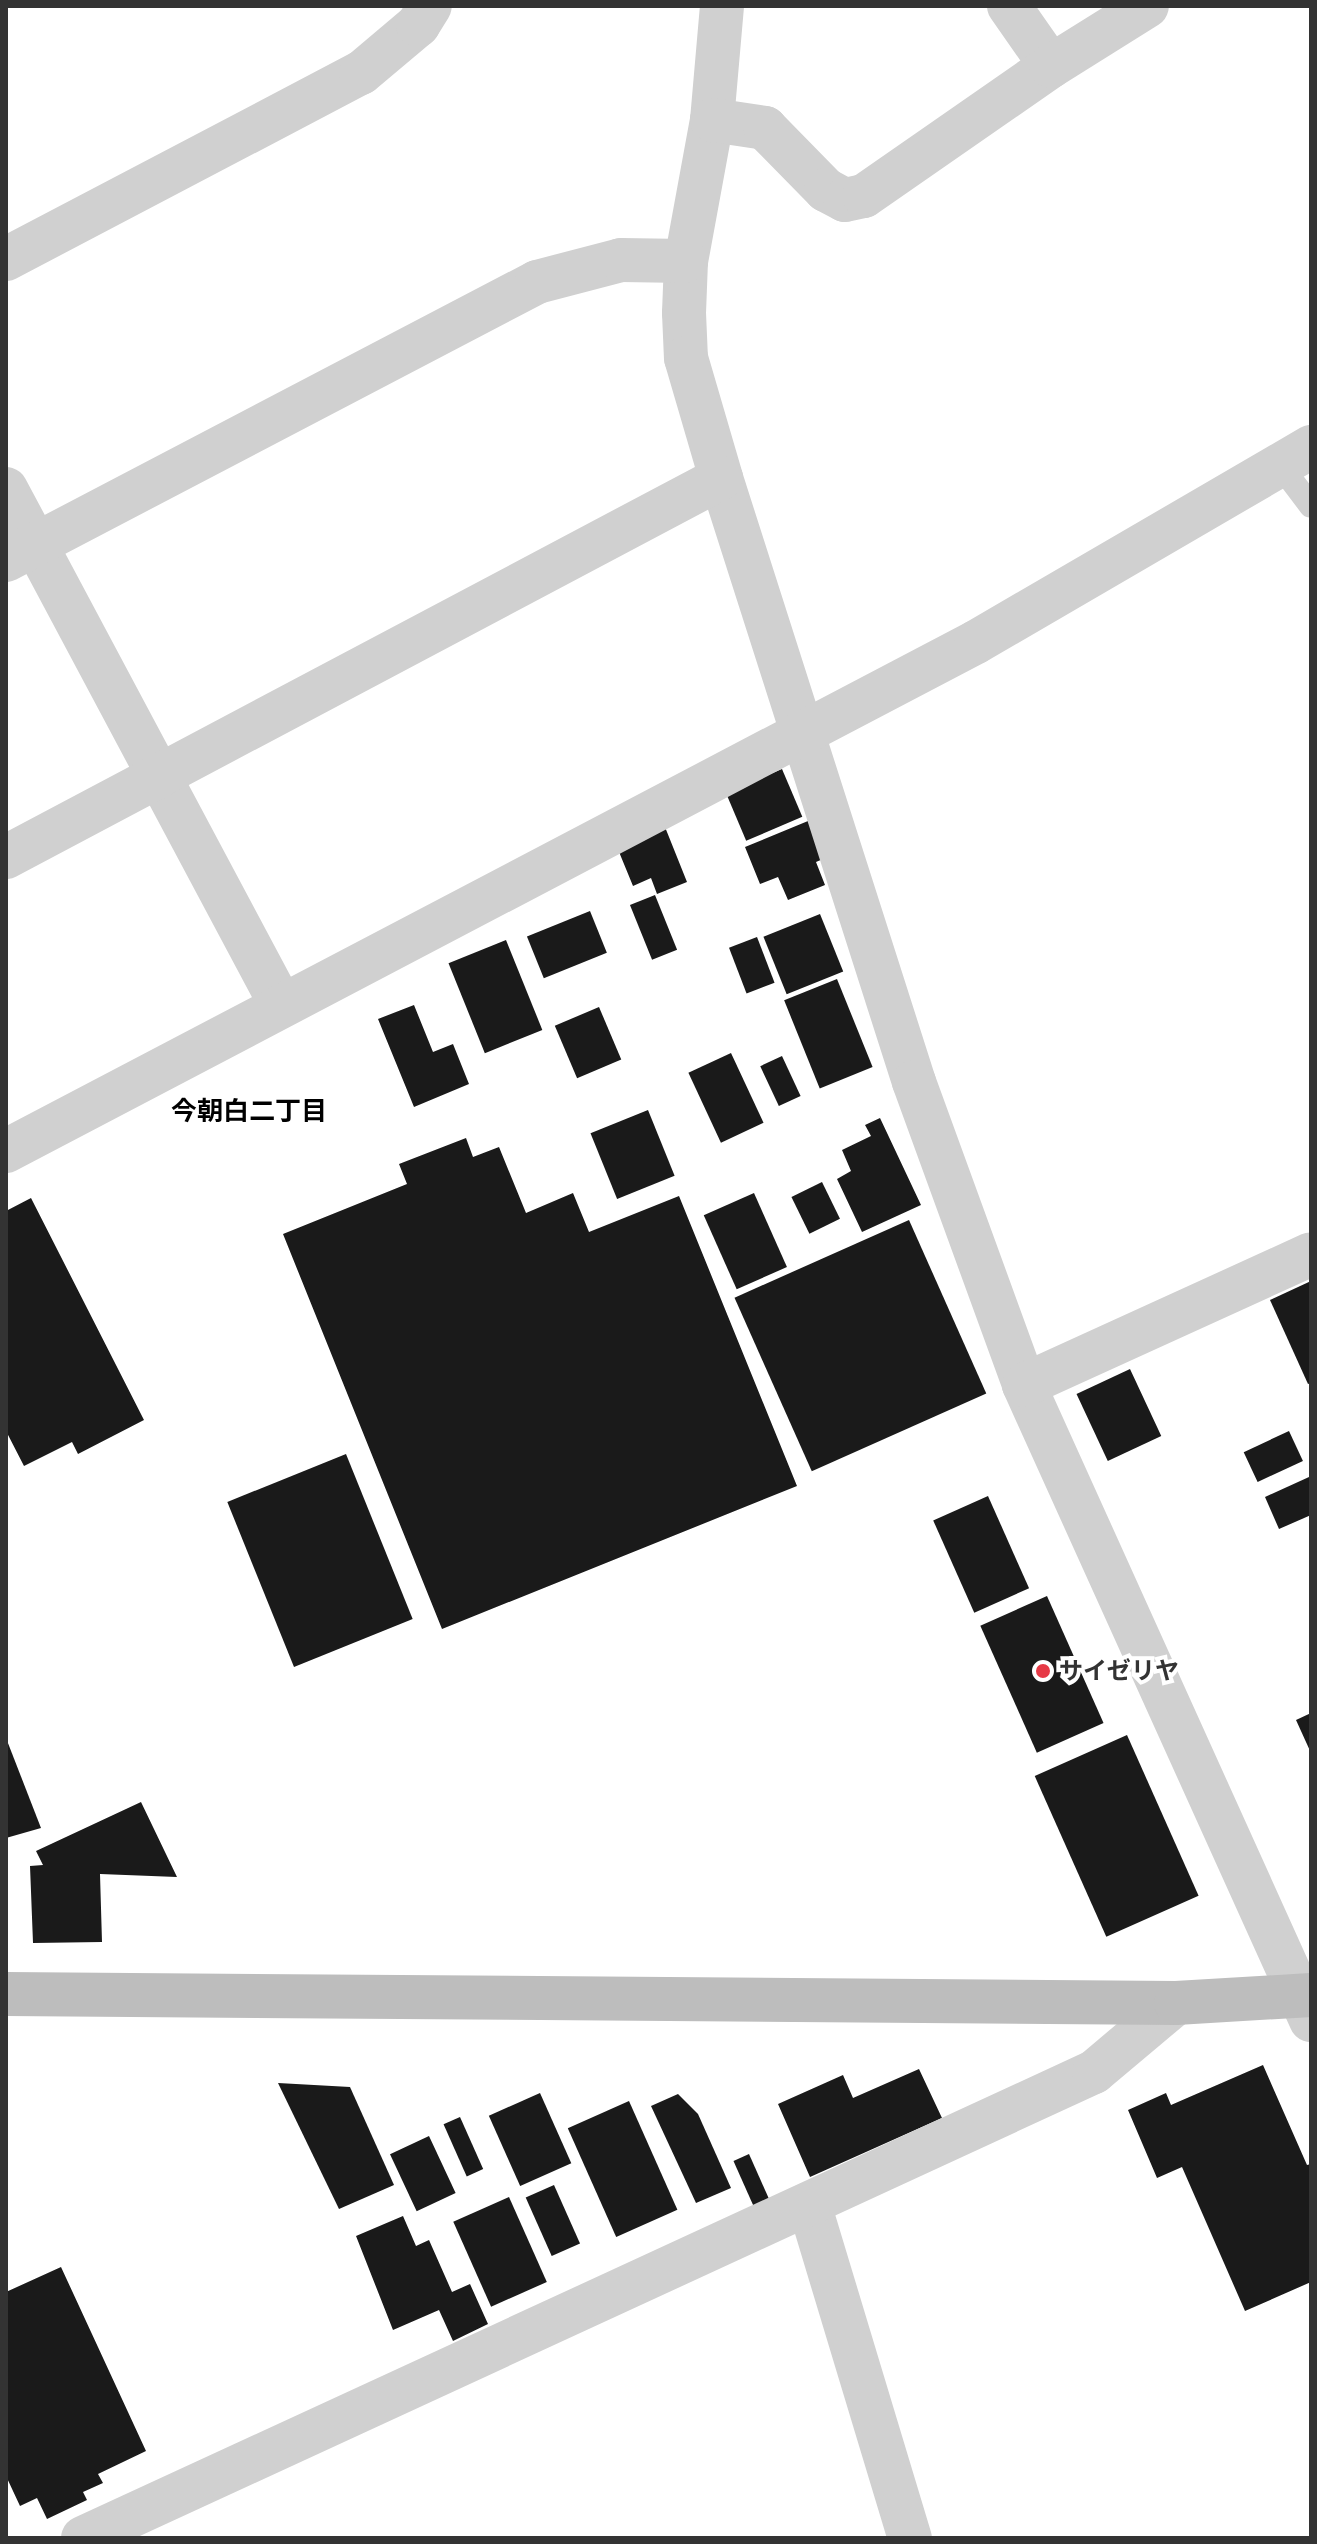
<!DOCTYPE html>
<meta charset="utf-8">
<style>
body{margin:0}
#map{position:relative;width:1317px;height:2544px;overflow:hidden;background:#fff;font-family:"DM Sans","Noto Sans JP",sans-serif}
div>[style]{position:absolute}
.building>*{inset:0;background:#1a1a1a;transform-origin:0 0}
.lane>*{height:24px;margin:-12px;padding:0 12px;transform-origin:12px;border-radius:12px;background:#d0d0d0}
.street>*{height:44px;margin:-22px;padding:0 22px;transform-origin:22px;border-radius:22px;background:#d0d0d0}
.secondary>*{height:44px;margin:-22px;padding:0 22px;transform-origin:22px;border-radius:22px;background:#bdbdbd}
.dots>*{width:22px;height:22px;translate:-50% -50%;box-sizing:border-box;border:4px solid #fff;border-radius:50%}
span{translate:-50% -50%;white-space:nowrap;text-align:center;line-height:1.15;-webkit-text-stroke:8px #fff;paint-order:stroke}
.poi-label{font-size:24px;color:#333;font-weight:700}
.left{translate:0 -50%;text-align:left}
.neighbourhood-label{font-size:26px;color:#000;font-weight:700}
.frame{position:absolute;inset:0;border:8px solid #333;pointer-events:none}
</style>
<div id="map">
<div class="building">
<i style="left:782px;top:769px;width:52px;height:61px;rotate:67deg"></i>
<i style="clip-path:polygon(808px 821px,823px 859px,816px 862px,825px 885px,788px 900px,778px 877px,760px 884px,745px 847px)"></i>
<i style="clip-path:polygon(665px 827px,687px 882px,657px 894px,651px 878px,633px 886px,617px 847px)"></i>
<i style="left:655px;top:895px;width:59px;height:27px;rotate:68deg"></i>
<i style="left:590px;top:911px;width:45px;height:68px;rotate:68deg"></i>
<i style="left:820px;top:914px;width:62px;height:61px;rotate:68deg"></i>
<i style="left:757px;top:937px;width:49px;height:30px;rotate:69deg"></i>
<i style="left:506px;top:940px;width:97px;height:62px;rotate:68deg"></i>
<i style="left:837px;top:979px;width:95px;height:57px;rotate:68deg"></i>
<i style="clip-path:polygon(414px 1005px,433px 1052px,453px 1044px,469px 1084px,414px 1107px,378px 1019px)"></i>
<i style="left:599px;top:1007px;width:57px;height:48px;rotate:67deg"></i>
<i style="left:731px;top:1053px;width:77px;height:47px;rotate:65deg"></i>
<i style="left:782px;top:1056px;width:44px;height:24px;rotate:65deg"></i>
<i style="left:648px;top:1110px;width:71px;height:62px;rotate:68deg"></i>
<i style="clip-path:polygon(880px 1118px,921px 1205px,862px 1232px,837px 1179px,851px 1171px,842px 1150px,871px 1136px,865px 1125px)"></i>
<i style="clip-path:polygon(466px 1138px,473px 1157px,499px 1147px,526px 1213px,573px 1193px,589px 1232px,679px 1196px,797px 1486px,442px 1629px,283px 1234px,407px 1184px,399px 1164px)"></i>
<i style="left:822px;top:1182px;width:41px;height:34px;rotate:64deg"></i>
<i style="left:754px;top:1193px;width:81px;height:55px;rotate:66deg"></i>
<i style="clip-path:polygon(31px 1198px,144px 1420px,78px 1454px,72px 1442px,24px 1466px,6px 1431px,6px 1211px)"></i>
<i style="left:909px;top:1220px;width:190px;height:191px;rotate:66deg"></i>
<i style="clip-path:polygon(1311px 1281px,1311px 1383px,1308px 1384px,1270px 1300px)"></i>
<i style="left:1130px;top:1369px;width:74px;height:59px;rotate:65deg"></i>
<i style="left:1289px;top:1431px;width:33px;height:50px;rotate:65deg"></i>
<i style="left:346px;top:1454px;width:178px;height:128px;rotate:68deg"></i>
<i style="clip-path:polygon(1309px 1477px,1311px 1515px,1279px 1529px,1265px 1497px)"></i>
<i style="left:988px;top:1496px;width:101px;height:60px;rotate:66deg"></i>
<i style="left:1047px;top:1596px;width:139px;height:73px;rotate:66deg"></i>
<i style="clip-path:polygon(1311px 1713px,1311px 1753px,1296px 1720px)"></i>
<i style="left:1127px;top:1735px;width:176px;height:101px;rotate:66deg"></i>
<i style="clip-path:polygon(6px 1738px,41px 1828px,6px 1838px)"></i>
<i style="clip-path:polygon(141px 1802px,177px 1877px,100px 1874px,102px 1942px,33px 1943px,30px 1866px,43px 1865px,36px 1851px)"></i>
<i style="clip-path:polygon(1263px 2065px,1307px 2165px,1311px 2164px,1311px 2282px,1245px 2311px,1182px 2167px,1157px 2178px,1128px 2110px,1166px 2093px,1171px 2105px)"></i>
<i style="clip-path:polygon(919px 2069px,942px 2118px,810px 2177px,778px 2104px,843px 2075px,853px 2098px)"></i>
<i style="clip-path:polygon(278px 2083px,350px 2087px,394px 2185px,339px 2209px)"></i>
<i style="left:540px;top:2093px;width:77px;height:56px;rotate:66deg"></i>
<i style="clip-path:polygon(678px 2094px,698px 2114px,731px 2188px,696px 2203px,651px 2106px)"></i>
<i style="left:629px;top:2101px;width:119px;height:67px;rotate:66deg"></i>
<i style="left:460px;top:2117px;width:57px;height:18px;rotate:66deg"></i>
<i style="left:429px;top:2136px;width:63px;height:43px;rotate:65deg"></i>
<i style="left:749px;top:2154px;width:49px;height:17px;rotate:66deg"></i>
<i style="left:554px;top:2185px;width:64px;height:31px;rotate:66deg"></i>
<i style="left:509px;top:2197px;width:93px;height:61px;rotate:66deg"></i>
<i style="clip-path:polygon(403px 2216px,416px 2246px,429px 2240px,452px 2292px,470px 2284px,488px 2324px,453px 2341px,439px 2310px,393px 2330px,356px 2236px)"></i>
<i style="clip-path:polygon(61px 2267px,146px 2451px,98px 2474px,103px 2483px,83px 2492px,87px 2500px,47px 2519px,37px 2498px,20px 2506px,6px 2476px,6px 2292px)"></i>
</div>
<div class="lane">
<i style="left:1280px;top:465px;width:51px;rotate:52.9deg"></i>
</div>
<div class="street">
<i style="left:722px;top:6px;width:114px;rotate:95deg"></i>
<i style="left:712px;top:120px;width:143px;rotate:100.4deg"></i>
<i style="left:686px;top:261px;width:52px;rotate:92.2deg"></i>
<i style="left:684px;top:313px;width:45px;rotate:87.5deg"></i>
<i style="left:686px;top:358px;width:125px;rotate:73.7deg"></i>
<i style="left:721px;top:478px;width:634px;rotate:72.28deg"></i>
<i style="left:914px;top:1082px;width:322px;rotate:70deg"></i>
<i style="left:1024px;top:1385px;width:697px;rotate:65.68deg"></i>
<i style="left:1009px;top:6px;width:73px;rotate:55deg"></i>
<i style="left:712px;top:120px;width:54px;rotate:8.6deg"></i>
<i style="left:765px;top:128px;width:87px;rotate:45.5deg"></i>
<i style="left:826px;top:190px;width:21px;rotate:28deg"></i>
<i style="left:845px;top:200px;width:19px;rotate:-12deg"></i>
<i style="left:864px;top:196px;width:228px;rotate:-34.8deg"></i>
<i style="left:1051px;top:66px;width:113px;rotate:-32deg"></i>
<i style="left:6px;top:259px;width:401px;rotate:-27.7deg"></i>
<i style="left:361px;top:73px;width:75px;rotate:-40.1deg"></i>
<i style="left:418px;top:25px;width:22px;rotate:-58deg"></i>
<i style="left:6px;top:489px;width:582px;rotate:61.94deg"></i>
<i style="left:6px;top:560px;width:599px;rotate:-27.63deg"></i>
<i style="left:537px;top:282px;width:87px;rotate:-14.7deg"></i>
<i style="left:621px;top:260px;width:65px;rotate:0.9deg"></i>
<i style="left:6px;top:857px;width:809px;rotate:-27.93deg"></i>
<i style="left:6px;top:1151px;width:1095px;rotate:-27.69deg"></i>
<i style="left:976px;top:642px;width:388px;rotate:-30.2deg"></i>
<i style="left:1024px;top:1385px;width:315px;rotate:-24.5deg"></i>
<i style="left:809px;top:2204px;width:349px;rotate:73.2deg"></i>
<i style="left:83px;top:2538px;width:1113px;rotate:-24.75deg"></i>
<i style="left:1094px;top:2072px;width:107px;rotate:-40.1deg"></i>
</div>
<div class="secondary">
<i style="left:6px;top:1994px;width:1170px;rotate:0.44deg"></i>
<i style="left:1176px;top:2003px;width:135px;rotate:-3.4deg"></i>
</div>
<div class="dots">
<i style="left:1043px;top:1671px;background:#e63946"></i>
</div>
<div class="poi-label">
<span class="left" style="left:1059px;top:1671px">サイゼリヤ</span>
</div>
<div class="neighbourhood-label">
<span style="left:249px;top:1112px">今朝白二丁目</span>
</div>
<div class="frame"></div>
</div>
